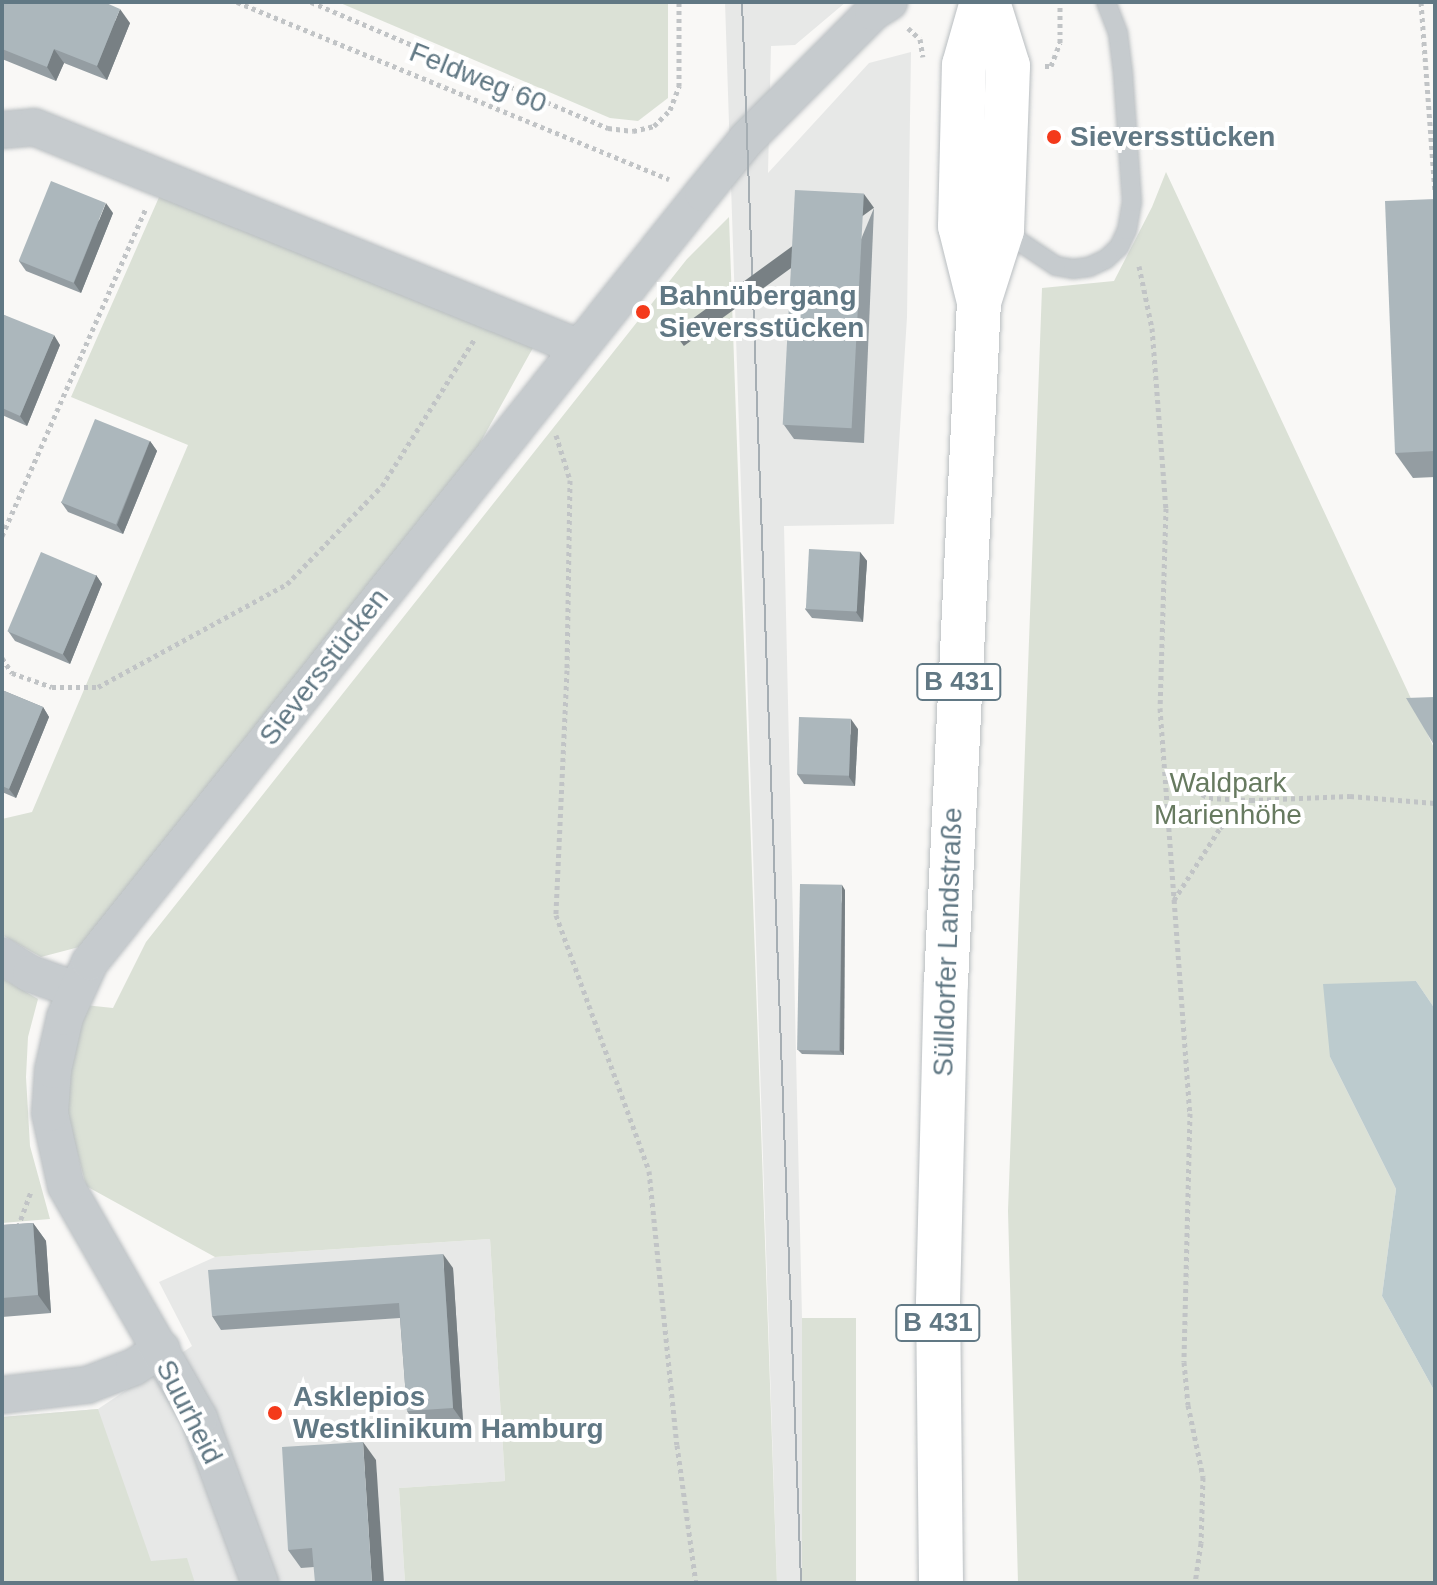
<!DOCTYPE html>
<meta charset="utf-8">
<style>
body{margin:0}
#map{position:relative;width:1437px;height:1585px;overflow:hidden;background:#f9f8f6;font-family:Arial,sans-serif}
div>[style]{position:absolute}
.built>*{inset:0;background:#e7e8e7}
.green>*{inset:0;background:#dbe1d6;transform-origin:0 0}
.water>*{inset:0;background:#bccbce}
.path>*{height:5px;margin-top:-2.5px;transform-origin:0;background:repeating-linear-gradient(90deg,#c1c4c6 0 4px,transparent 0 8px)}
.roads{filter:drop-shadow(0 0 2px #b9bec1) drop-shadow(0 0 2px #b9bec1)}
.service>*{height:18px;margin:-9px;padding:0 9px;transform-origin:9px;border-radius:9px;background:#c6cbce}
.minor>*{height:36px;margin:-18px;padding:0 18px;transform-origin:18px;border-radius:18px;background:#c6cbce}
.primary>*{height:44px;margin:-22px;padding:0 22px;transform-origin:22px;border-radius:22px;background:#fff}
.tram>*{height:2px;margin:-1px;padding:0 1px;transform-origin:1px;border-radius:1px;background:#a6aeb3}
.wall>*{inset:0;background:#949da2}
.shaded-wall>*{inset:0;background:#788084;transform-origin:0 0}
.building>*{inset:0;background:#acb7bc;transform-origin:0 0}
.dots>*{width:22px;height:22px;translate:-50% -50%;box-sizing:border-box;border:4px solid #fff;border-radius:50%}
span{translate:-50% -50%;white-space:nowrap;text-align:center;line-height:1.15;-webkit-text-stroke:8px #fff;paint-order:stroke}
.shield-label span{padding:2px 6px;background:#fff;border:2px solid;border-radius:6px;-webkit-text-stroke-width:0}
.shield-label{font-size:26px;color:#617884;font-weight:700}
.street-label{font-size:28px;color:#617884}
.poi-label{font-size:28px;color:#617884;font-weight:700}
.left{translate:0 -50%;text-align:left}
.park-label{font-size:28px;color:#677a60}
.frame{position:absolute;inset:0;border:4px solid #617884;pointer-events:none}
</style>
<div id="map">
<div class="built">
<i style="clip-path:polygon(725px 2px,846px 2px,795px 45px,771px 46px,768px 173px,869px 63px,911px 52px,907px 317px,894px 524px,784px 526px,802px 1318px,816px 1583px,777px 1583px)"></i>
<i style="clip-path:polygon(490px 1239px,505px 1481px,399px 1488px,405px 1583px,2px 1583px,2px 1417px,98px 1409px,192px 1346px,159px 1282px,215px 1257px)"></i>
</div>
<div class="green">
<i style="clip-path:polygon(338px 2px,668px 2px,668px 98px,638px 121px,610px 118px)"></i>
<i style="clip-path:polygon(1166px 172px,1435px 750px,1435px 1009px,1416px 981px,1330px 1057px,1396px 1189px,1382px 1296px,1435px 1392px,1435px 1583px,1018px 1583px,1008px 1211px,1042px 288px,1114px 281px,1152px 207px)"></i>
<i style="clip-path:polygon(160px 195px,534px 346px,479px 445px,79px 947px,41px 957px,2px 935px,2px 819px,32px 812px,188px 445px,71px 397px)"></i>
<i style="clip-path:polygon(729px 217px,777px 1583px,405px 1583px,399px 1488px,505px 1481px,490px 1239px,215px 1257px,86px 1186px,66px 1110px,77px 1018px,85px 1005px,113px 1008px,146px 942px,687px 259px)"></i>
<i style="clip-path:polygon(2px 978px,38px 999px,28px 1037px,26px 1077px,30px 1146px,50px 1219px,2px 1223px)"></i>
<i style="left:802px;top:1318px;width:54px;height:265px"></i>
<i style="clip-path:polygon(98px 1409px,151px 1561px,187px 1558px,195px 1583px,2px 1583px,2px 1417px)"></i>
</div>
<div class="water">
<i style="clip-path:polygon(1416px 981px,1435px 1009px,1435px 1392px,1382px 1296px,1396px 1189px,1330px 1057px,1323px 984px)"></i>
</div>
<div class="path">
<i style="left:237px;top:2px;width:467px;rotate:22.3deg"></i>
<i style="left:311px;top:2px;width:323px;rotate:23deg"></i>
<i style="left:608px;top:128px;width:25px;rotate:7deg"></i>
<i style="left:633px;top:131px;width:22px;rotate:-13deg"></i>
<i style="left:654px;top:126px;width:23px;rotate:-45deg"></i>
<i style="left:670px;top:110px;width:26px;rotate:-69deg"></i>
<i style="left:679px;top:86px;width:84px;rotate:-90deg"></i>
<i style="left:1421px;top:2px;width:190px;rotate:85.8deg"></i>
<i style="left:908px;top:28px;width:16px;rotate:43deg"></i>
<i style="left:920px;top:39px;width:18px;rotate:81deg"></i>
<i style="left:1045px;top:66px;width:6px"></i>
<i style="left:1051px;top:66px;width:25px;rotate:-69deg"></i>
<i style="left:1060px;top:43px;width:41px;rotate:-90deg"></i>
<i style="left:1139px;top:266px;width:63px;rotate:78.2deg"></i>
<i style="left:1152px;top:328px;width:181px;rotate:85.6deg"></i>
<i style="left:1166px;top:508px;width:200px;rotate:91.7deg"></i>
<i style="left:1160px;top:708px;width:406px;rotate:85.8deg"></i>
<i style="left:1190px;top:1113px;width:249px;rotate:91.4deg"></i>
<i style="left:1184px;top:1362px;width:43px;rotate:84.7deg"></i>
<i style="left:1188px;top:1405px;width:74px;rotate:78.2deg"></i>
<i style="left:1203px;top:1477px;width:66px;rotate:91.7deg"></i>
<i style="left:1201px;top:1543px;width:40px;rotate:98.5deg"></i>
<i style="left:556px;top:435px;width:47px;rotate:72.7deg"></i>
<i style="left:570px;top:480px;width:190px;rotate:90.9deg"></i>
<i style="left:567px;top:670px;width:245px;rotate:92.6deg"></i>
<i style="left:556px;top:915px;width:272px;rotate:70deg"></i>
<i style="left:649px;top:1171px;width:275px;rotate:84.2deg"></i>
<i style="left:677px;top:1445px;width:139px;rotate:82.2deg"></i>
<i style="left:2px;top:536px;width:358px;rotate:-66.3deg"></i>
<i style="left:2px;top:658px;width:18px;rotate:56deg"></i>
<i style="left:12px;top:673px;width:42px;rotate:19.3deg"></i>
<i style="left:52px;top:687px;width:46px"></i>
<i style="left:98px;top:687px;width:215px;rotate:-28.6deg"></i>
<i style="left:287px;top:584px;width:136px;rotate:-45.9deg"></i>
<i style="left:382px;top:486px;width:173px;rotate:-57.8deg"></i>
<i style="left:1167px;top:775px;width:48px;rotate:28.7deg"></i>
<i style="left:1209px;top:798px;width:42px;rotate:2.7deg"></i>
<i style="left:1251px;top:800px;width:99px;rotate:-2.3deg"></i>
<i style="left:1350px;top:796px;width:85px;rotate:4.7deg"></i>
<i style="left:1174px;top:900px;width:85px;rotate:-57.4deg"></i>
<i style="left:1220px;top:828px;width:40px;rotate:-42deg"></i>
<i style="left:18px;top:1227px;width:38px;rotate:-70deg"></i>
</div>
<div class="roads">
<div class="service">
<i style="left:1002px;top:230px;width:65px;rotate:33.7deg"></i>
<i style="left:1056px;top:266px;width:17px;rotate:10deg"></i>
<i style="left:1073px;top:269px;width:16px;rotate:-7deg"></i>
<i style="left:1089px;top:267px;width:19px;rotate:-25deg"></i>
<i style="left:1106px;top:259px;width:18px;rotate:-43deg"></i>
<i style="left:1119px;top:247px;width:19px;rotate:-65deg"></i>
<i style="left:1127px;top:230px;width:28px;rotate:-80deg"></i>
<i style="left:1132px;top:202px;width:129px;rotate:-94deg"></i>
<i style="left:1123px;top:73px;width:40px;rotate:-97.1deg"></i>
<i style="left:1118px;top:33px;width:33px;rotate:-111deg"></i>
</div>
<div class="minor">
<i style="left:2px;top:130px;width:32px;rotate:-5deg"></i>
<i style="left:34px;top:127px;width:587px;rotate:22.02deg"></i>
<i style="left:2px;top:956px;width:34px;rotate:32deg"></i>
<i style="left:31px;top:974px;width:48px;rotate:19.6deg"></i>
<i style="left:2px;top:1395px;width:86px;rotate:-6.7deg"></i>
<i style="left:87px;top:1385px;width:50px;rotate:-21deg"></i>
<i style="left:134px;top:1367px;width:33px;rotate:-33deg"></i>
<i style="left:260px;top:1583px;width:176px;rotate:-110.3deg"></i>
<i style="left:199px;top:1418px;width:267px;rotate:-119.8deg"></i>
<i style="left:66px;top:1186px;width:75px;rotate:-102.4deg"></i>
<i style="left:50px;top:1113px;width:43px;rotate:-86deg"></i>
<i style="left:53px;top:1070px;width:54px;rotate:-77.2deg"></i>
<i style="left:65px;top:1017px;width:60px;rotate:-65.6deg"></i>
<i style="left:90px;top:962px;width:983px;rotate:-51.44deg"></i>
<i style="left:703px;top:193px;width:68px;rotate:-50.9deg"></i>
<i style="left:746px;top:140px;width:180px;rotate:-45.2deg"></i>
<i style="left:873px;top:12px;width:19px;rotate:-32deg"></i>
</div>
<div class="primary">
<i style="left:979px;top:302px;width:78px;rotate:-104deg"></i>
<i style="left:960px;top:226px;width:161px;rotate:-88.6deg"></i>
<i style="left:964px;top:65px;width:66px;rotate:-74.1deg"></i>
<i style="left:941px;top:1583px;width:281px;rotate:-90.6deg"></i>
<i style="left:938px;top:1302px;width:319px;rotate:-88.6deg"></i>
<i style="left:946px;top:983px;width:682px;rotate:-87.23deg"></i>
<i style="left:979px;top:302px;width:76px;rotate:-72.3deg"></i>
<i style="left:1002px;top:230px;width:164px;rotate:-87.9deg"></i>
<i style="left:1008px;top:66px;width:67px;rotate:-107.4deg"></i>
</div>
</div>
<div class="tram">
<i style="left:742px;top:2px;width:1582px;rotate:87.86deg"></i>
</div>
<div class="wall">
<i style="clip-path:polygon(2px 2px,130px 23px,107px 80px,64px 63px,56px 81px,2px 59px)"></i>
<i style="clip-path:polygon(1435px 199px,1435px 477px,1413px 478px,1395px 453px)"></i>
<i style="clip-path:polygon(874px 208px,864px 443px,794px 439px,784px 425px)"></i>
<i style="clip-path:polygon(113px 213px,81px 293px,26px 271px,19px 261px)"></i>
<i style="clip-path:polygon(2px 314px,60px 345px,27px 426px,2px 415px)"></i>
<i style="clip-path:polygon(150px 441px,157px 451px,123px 534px,68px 512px,61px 502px)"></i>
<i style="clip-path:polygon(860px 552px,867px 561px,863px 622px,812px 618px,805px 609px)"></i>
<i style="clip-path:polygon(96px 575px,102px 584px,70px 664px,15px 641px,8px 631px)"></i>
<i style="clip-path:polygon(2px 690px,43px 707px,49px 717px,16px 798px,2px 792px)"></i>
<i style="clip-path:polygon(858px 729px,855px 786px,804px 784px,797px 774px)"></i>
<i style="clip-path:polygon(845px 890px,844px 1055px,802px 1054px,798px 1050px)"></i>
<i style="clip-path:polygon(33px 1223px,46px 1241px,51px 1313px,2px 1317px,2px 1225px)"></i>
<i style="clip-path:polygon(453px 1268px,463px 1422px,416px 1425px,407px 1411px,400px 1318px,221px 1330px,212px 1316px)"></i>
<i style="clip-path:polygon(376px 1460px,314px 1567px,301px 1568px,288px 1550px)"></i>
</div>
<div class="shaded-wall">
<i style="clip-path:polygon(120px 9px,130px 23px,107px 80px,97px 66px)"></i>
<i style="clip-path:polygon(54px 49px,64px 63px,56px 81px,47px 67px)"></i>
<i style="left:864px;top:194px;width:17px;height:235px;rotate:54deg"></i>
<i style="clip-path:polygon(106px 203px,113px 213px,81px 293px,74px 283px)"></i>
<i style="clip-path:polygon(54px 335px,60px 345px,27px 426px,20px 416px)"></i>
<i style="clip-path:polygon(150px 441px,157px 451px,123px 534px,117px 525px)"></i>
<i style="clip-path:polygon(860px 552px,867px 561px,863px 622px,856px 612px)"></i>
<i style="clip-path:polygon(96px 575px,102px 584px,70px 664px,63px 654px)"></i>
<i style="clip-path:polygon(43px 707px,49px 717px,16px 798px,9px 789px)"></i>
<i style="clip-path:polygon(851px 719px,858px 729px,855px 786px,849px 777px)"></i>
<i style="clip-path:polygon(842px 885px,845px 890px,844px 1055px,840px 1051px)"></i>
<i style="clip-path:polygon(33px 1223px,46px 1241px,51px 1313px,38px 1295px)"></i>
<i style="clip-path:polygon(443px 1254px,453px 1268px,463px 1422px,453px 1408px)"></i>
<i style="clip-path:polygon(363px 1442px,376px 1460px,384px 1583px,372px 1583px)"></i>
</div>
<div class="building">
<i style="clip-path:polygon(2px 2px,104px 2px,120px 9px,97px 66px,54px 49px,47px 67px,2px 49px)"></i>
<i style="left:51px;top:181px;width:59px;height:86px;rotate:22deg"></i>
<i style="left:795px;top:190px;width:69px;height:235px;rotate:3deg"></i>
<i style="clip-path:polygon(1435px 199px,1435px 451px,1395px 453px,1385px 201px)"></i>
<i style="clip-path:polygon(2px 314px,54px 335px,20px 416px,2px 408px)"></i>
<i style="left:95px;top:419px;width:59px;height:90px;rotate:22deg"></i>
<i style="left:809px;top:549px;width:51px;height:60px;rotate:3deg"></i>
<i style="left:41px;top:552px;width:60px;height:86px;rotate:23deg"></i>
<i style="clip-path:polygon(2px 690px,43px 707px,9px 789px,2px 786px)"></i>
<i style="clip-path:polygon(1435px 697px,1435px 745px,1434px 745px,1406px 698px)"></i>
<i style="left:799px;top:717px;width:52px;height:57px;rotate:2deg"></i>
<i style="left:800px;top:884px;width:42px;height:166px;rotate:1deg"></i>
<i style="clip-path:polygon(33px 1223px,38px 1295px,2px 1298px,2px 1225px)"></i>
<i style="clip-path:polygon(443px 1254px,453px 1408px,407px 1411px,399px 1303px,212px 1316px,208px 1270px)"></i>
<i style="clip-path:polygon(363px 1442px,372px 1583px,315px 1583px,312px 1548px,288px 1550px,282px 1447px)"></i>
</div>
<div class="dots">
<i style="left:1054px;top:137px;background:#f43a1b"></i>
<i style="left:643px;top:312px;background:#f43a1b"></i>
<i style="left:275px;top:1413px;background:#f43a1b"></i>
</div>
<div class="shield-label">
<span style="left:959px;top:682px">B 431</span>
<span style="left:938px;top:1323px">B 431</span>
</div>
<div class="street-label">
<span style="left:478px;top:78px;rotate:22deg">Feldweg 60</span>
<span style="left:324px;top:667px;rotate:-52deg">Sieversstücken</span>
<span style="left:948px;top:942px;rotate:-88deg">Sülldorfer Landstraße</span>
<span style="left:189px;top:1412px;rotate:63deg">Suurheid</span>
</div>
<div class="poi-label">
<span class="left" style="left:1070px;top:137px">Sieversstücken</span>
<span class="left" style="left:659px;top:312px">Bahnübergang<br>Sieversstücken</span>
<span class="left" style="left:293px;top:1413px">Asklepios<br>Westklinikum Hamburg</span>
</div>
<div class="park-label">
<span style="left:1228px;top:799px">Waldpark<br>Marienhöhe</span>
</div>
<div class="frame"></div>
</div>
